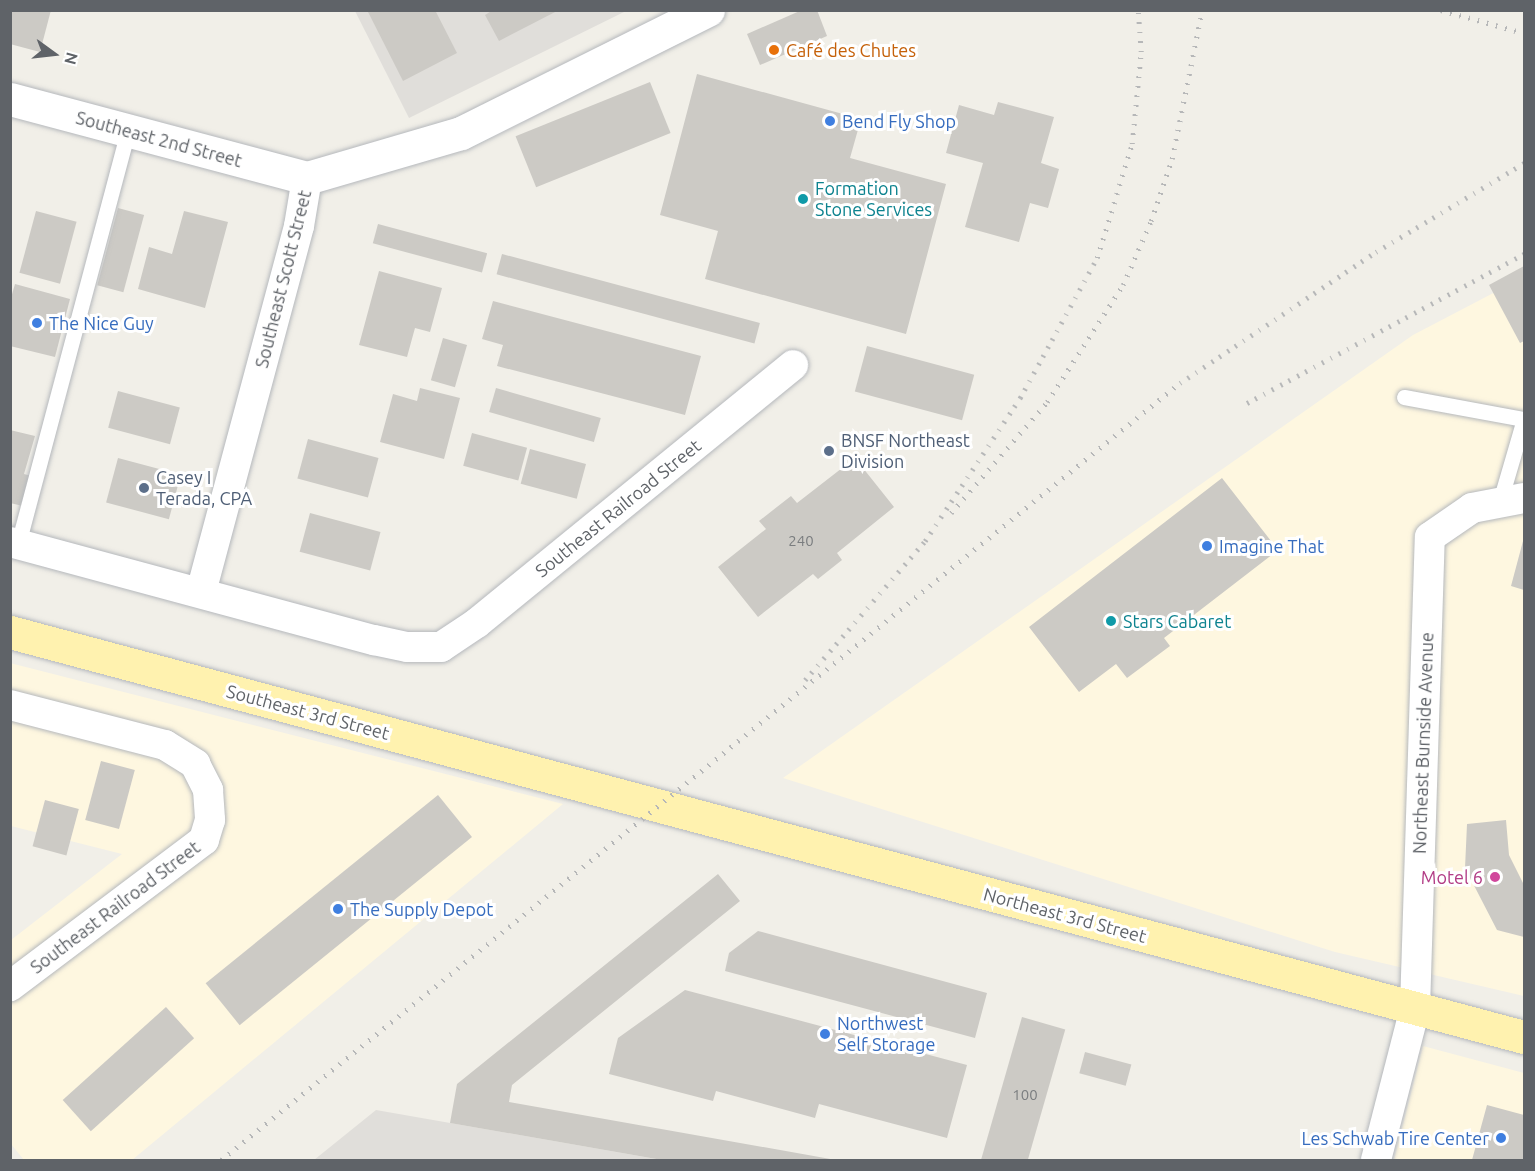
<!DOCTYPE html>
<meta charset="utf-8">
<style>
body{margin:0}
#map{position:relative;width:1535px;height:1171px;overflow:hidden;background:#f1efe8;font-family:Ubuntu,sans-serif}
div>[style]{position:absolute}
.commercial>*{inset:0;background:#fef7e0}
.industrial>*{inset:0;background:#e0deda}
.building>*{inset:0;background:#cccac5;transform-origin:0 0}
.roads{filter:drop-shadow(0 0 2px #b5b8bc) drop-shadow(0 0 2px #b5b8bc)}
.lane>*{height:15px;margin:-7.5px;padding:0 7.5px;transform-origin:7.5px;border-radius:7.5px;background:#fff}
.street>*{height:30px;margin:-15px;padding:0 15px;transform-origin:15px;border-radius:15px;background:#fff}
.secondary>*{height:33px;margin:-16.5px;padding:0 16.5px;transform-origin:16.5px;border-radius:16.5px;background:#fff}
.primary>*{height:33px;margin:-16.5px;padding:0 16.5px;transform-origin:16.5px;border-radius:16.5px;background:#fff2af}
.rail>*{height:4.5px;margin-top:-2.25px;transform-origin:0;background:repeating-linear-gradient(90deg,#b6b7b8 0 1.5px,transparent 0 9.5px)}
.dots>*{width:16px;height:16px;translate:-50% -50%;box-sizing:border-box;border:3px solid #fff;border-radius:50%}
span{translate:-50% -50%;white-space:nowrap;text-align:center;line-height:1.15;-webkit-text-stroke:6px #fff;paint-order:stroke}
.number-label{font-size:15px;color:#7a7d7f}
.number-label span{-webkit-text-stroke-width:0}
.food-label{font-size:18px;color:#c56008}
.left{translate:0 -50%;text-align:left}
.shop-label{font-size:18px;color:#366cbe}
.right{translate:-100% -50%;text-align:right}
.street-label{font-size:18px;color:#5f6368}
.culture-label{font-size:18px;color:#0d838f}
.service-label{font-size:18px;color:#4e5e75}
.hotel-label{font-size:18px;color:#b23c85}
.frame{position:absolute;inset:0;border:12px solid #5f6368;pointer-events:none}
.north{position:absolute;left:24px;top:24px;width:60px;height:60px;-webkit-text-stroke:4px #fff;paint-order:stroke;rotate:105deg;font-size:16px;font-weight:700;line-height:24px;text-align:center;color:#5f6368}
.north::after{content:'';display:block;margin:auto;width:21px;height:27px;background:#5f6368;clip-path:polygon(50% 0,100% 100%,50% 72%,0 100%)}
</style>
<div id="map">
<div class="commercial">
<i style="clip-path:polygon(1524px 277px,1524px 996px,1335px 952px,783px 778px,1413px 335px)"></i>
<i style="clip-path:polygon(10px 663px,563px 804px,132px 1160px,24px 1160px,11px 1144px,11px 940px,122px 854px,11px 826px)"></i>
<i style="clip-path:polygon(1423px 1046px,1524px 1073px,1524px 1160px,1394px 1160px)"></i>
</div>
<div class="industrial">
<i style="clip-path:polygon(355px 11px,626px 11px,409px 118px)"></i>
<i style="clip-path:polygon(376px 1110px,662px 1160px,314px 1160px)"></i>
</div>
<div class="building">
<i style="clip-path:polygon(10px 10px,51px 10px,40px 52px,10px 44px)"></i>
<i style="clip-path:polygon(367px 10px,435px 10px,457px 53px,403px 81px)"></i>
<i style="clip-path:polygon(493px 10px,559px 10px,499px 41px,485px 15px)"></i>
<i style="clip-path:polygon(802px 10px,817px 10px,827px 36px,760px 65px,747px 34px)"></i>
<i style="clip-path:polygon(697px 74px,861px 119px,850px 158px,946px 184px,906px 334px,705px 279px,718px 231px,660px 215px)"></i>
<i style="left:650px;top:82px;width:55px;height:145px;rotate:68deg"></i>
<i style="clip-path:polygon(998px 102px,1054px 117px,1041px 163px,1059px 169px,1048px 208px,1030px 203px,1019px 242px,965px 227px,983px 163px,946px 153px,959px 105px,994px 115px)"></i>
<i style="left:118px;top:208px;width:27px;height:80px;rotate:15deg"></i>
<i style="left:36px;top:211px;width:42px;height:64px;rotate:15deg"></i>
<i style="clip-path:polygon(184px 211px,228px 222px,205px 308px,138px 289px,149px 247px,172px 254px)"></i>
<i style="left:378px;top:224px;width:113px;height:20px;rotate:15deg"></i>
<i style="left:502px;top:254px;width:267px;height:21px;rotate:15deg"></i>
<i style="clip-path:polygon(1524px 266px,1524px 341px,1520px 343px,1489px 285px)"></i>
<i style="clip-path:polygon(379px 271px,442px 288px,430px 332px,415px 328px,407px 357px,359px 345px)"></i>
<i style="clip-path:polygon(15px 284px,70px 299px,55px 357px,10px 346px,10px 301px)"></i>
<i style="clip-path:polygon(493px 301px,701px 356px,685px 415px,497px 366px,503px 345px,482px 339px)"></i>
<i style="left:443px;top:338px;width:25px;height:44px;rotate:16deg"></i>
<i style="left:867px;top:346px;width:111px;height:47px;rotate:15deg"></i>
<i style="clip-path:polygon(420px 388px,460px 398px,444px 459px,380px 442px,393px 394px,417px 401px)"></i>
<i style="left:496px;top:388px;width:109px;height:25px;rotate:16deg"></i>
<i style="left:118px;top:391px;width:64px;height:38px;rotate:15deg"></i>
<i style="clip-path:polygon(10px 430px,35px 436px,24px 474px,31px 476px,23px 506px,10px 503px)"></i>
<i style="left:472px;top:433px;width:57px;height:34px;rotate:15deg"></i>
<i style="left:308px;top:439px;width:73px;height:41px;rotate:15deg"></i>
<i style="left:530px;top:449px;width:58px;height:36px;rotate:15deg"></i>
<i style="left:118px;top:458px;width:65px;height:46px;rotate:15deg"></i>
<i style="clip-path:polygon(855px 458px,894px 507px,837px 553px,842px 560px,818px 579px,813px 574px,758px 617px,718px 567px,766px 529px,759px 521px,791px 496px,797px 503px)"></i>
<i style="clip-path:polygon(1222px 478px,1278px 550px,1164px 638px,1170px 646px,1127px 678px,1116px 664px,1079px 692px,1029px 627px)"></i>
<i style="left:310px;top:513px;width:73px;height:40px;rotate:15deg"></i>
<i style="clip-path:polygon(1523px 541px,1524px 542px,1524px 590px,1511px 586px)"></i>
<i style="left:101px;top:761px;width:35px;height:61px;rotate:15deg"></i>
<i style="left:438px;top:795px;width:54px;height:299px;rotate:51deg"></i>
<i style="left:45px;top:800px;width:35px;height:48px;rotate:15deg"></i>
<i style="clip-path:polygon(1506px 820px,1509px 855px,1524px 885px,1524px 937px,1497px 930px,1465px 868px,1467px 824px)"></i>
<i style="clip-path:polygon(718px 874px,740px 901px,512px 1085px,509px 1102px,836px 1160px,662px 1160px,450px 1123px,457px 1084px)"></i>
<i style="clip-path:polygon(758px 931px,987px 993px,975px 1038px,725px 971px,729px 953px)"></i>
<i style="clip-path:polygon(685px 990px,967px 1065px,947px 1138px,819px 1104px,815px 1118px,716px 1091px,713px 1101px,609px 1074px,618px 1038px)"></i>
<i style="left:166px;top:1007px;width:42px;height:139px;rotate:48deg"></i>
<i style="left:1022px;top:1017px;width:45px;height:148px;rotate:16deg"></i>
<i style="left:1085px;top:1052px;width:48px;height:22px;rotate:15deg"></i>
<i style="clip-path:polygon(1487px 1105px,1524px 1115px,1524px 1160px,1472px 1160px)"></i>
</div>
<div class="roads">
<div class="lane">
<i style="left:1404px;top:397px;width:122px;rotate:10.4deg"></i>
<i style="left:1500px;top:501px;width:85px;rotate:-73.7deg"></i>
<i style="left:18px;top:544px;width:428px;rotate:-75.1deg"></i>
</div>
<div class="street">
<i style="left:10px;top:542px;width:377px;rotate:15.1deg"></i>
<i style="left:374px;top:640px;width:34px;rotate:12deg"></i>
<i style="left:407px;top:647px;width:34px"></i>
<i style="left:441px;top:647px;width:43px;rotate:-33.7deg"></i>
<i style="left:477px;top:623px;width:408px;rotate:-39.2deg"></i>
<i style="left:201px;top:592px;width:379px;rotate:-75deg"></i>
<i style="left:299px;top:226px;width:49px;rotate:-80.5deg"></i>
<i style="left:10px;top:705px;width:160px;rotate:14.5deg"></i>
<i style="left:165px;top:745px;width:36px;rotate:32deg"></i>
<i style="left:195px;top:764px;width:29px;rotate:63deg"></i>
<i style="left:208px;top:790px;width:30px;rotate:86deg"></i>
<i style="left:210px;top:820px;width:21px;rotate:107deg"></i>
<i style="left:204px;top:840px;width:243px;rotate:143deg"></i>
<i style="left:1376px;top:1160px;width:157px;rotate:-75.6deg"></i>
<i style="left:1415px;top:1008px;width:471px;rotate:-88.2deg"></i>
<i style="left:1430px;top:537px;width:51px;rotate:-34.6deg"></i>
<i style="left:1472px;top:508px;width:53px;rotate:-10.9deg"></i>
</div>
<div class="secondary">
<i style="left:10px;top:99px;width:307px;rotate:14.9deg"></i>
<i style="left:307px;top:178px;width:160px;rotate:-16.3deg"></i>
<i style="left:461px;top:133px;width:276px;rotate:-26.5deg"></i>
</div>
<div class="primary">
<i style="left:10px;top:632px;width:1567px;rotate:14.98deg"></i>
</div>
</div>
<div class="rail">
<i style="left:1441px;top:10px;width:86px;rotate:15.5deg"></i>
<i style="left:1247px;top:403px;width:315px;rotate:-28.3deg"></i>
<i style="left:951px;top:513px;width:147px;rotate:-49.1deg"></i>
<i style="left:1047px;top:402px;width:140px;rotate:-57deg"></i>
<i style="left:1123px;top:285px;width:70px;rotate:-66.4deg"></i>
<i style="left:1151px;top:221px;width:65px;rotate:-71.3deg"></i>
<i style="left:1172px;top:159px;width:152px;rotate:-78.6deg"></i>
<i style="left:805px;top:680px;width:184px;rotate:-49.2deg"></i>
<i style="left:925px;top:541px;width:172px;rotate:-56.4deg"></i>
<i style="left:1020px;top:398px;width:160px;rotate:-61.2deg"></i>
<i style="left:1097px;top:258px;width:119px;rotate:-72.9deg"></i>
<i style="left:1132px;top:144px;width:92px;rotate:-84.4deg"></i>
<i style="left:1141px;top:52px;width:42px;rotate:-94.1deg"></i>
<i style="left:221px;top:1160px;width:1234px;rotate:-39.02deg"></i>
<i style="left:1180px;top:383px;width:236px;rotate:-33.8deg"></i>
<i style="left:1376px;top:252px;width:173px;rotate:-31deg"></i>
</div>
<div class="dots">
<i style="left:774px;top:50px;background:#e8710a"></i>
<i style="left:830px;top:121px;background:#3f7fe0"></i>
<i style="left:803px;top:199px;background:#0f9aa8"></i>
<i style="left:37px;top:323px;background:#3f7fe0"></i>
<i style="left:829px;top:451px;background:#5c6f8a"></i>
<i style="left:144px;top:488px;background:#5c6f8a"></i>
<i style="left:1207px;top:546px;background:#3f7fe0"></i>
<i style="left:1111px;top:621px;background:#0f9aa8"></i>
<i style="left:1495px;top:877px;background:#d1479c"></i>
<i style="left:338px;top:909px;background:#3f7fe0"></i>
<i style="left:825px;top:1034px;background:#3f7fe0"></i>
<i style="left:1501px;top:1138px;background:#3f7fe0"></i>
</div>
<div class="number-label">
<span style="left:801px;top:541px">240</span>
<span style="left:1025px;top:1095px">100</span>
</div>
<div class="food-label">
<span class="left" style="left:786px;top:50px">Café des Chutes</span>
</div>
<div class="shop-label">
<span class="left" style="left:842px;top:121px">Bend Fly Shop</span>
<span class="left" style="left:49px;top:323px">The Nice Guy</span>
<span class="left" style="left:1219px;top:546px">Imagine That</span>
<span class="left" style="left:350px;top:909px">The Supply Depot</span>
<span class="left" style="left:837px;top:1034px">Northwest<br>Self Storage</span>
<span class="right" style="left:1489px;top:1138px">Les Schwab Tire Center</span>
</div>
<div class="street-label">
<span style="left:159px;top:139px;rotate:15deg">Southeast 2nd Street</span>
<span style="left:283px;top:279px;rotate:-76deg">Southeast Scott Street</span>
<span style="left:618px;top:508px;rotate:-39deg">Southeast Railroad Street</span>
<span style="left:308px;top:712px;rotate:15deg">Southeast 3rd Street</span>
<span style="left:1423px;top:743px;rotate:-88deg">Northeast Burnside Avenue</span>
<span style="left:115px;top:907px;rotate:-37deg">Southeast Railroad Street</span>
<span style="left:1065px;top:915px;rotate:15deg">Northeast 3rd Street</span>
</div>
<div class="culture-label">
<span class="left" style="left:815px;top:199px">Formation<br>Stone Services</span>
<span class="left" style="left:1123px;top:621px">Stars Cabaret</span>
</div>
<div class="service-label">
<span class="left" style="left:841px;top:451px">BNSF Northeast<br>Division</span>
<span class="left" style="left:156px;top:488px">Casey I<br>Terada, CPA</span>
</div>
<div class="hotel-label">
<span class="right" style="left:1483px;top:877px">Motel 6</span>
</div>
<div class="frame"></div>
<div class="north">N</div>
</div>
